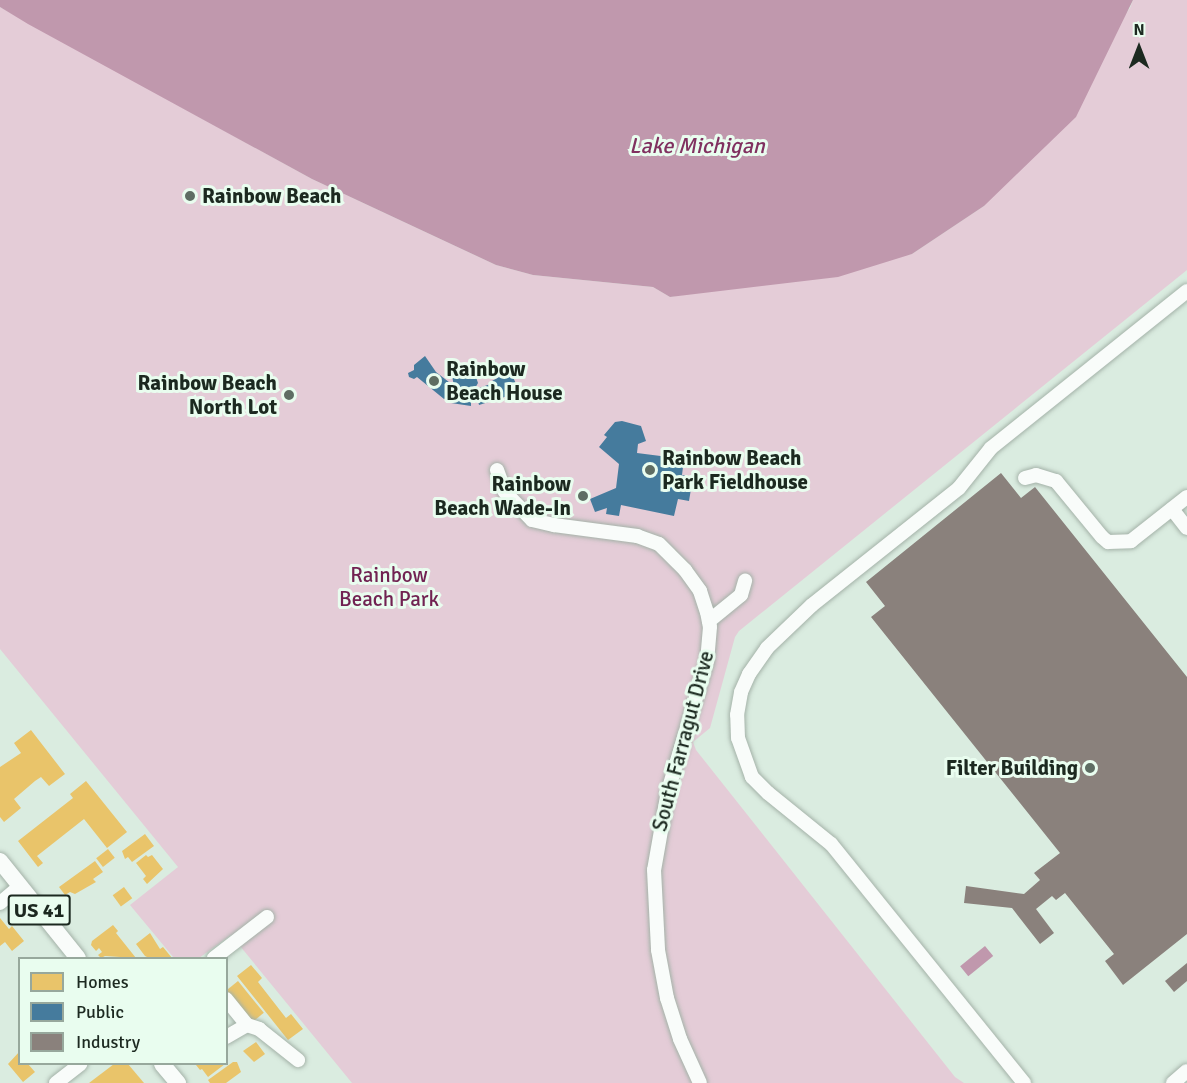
<!DOCTYPE html>
<style>
body{margin:0}
#map{position:relative;width:1187px;height:1083px;overflow:hidden;background:#daece0;font-family:Signika,sans-serif}
div>[style]{position:absolute}
.green>*{inset:0;background:#e4ccd7}
.water>*{inset:0;background:#c098ad;transform-origin:0 0}
.homes>*{inset:0;background:#e9c46a;transform-origin:0 0}
.public>*{inset:0;background:#457b9d}
.industry>*{inset:0;background:#8a817c}
.roads{filter:drop-shadow(0 0 2px #a4b2a8) drop-shadow(0 0 2px #a4b2a8)}
.minor>*{height:14px;margin:-7px;padding:0 7px;transform-origin:7px;border-radius:7px;background:#f9fcfa}
.major>*{height:16px;margin:-8px;padding:0 8px;transform-origin:8px;border-radius:8px;background:#f9fcfa}
.dots>*{width:16px;height:16px;translate:-50% -50%;box-sizing:border-box;border:3px solid #e9fdef;border-radius:50%}
span{translate:-50% -50%;white-space:nowrap;text-align:center;line-height:1.15;-webkit-text-stroke:6px #e9fdef;paint-order:stroke}
.shield-label span{padding:2px 4px;background:#e9fdef;border:2px solid;border-radius:4px;-webkit-text-stroke-width:0}
.shield-label{font-size:20px;color:#1c2920;font-weight:700}
.poi-label{font-size:21px;color:#1c2920;font-weight:700}
.left{translate:0 -50%;text-align:left}
.right{translate:-100% -50%;text-align:right}
.park-label{font-size:21px;color:#712252}
.street-label{font-size:21px;color:#1c2920}
.water-label{font-size:22px;color:#803160;font-style:italic}
.legend{position:absolute;left:18px;top:957px;width:210px;height:108px;box-sizing:border-box;background:#e9fdef;border:2px solid #97a89c;margin:0;padding:8px 10px;list-style:none;font-size:18px;color:#1c2920}
.legend li{display:flex;align-items:center;gap:12px;height:30px}
.legend b{width:30px;border:2px solid #97a89c}
.north{position:absolute;left:1109px;top:18px;width:60px;height:60px;-webkit-text-stroke:4px #e9fdef;paint-order:stroke;rotate:0deg;font-size:16px;font-weight:700;line-height:24px;text-align:center;color:#1c2920}
.north::after{content:'';display:block;margin:auto;width:21px;height:27px;background:#1c2920;clip-path:polygon(50% 0,100% 100%,50% 72%,0 100%)}
</style>
<div id="map">
<div class="green">
<i style="clip-path:polygon(1133px 0,1187px 0,1187px 270px,739px 631px,735px 637px,710px 728px,693px 742px,696px 750px,955px 1077px,964px 1083px,352px 1083px,231px 935px,199px 958px,174px 958px,130px 905px,178px 867px,0 649px,0 7px,312px 179px,496px 265px,533px 275px,653px 287px,670px 297px,912px 254px,984px 206px,1130px 8px)"></i>
</div>
<div class="water">
<i style="clip-path:polygon(0 0,1133px 0,1076px 117px,984px 206px,912px 254px,838px 277px,670px 297px,653px 287px,533px 275px,496px 265px,312px 179px,28px 24px,0 7px)"></i>
<i style="left:985px;top:946px;width:13px;height:32px;rotate:51deg"></i>
</div>
<div class="homes">
<i style="clip-path:polygon(31px 730px,65px 774px,49px 786px,41px 777px,35px 781px,14px 799px,21px 808px,4px 822px,0 817px,0 767px,21px 753px,14px 743px)"></i>
<i style="clip-path:polygon(86px 781px,127px 832px,107px 848px,84px 819px,37px 856px,43px 863px,38px 867px,18px 841px,73px 798px,70px 794px)"></i>
<i style="clip-path:polygon(145px 834px,154px 846px,132px 862px,128px 857px,125px 859px,122px 851px)"></i>
<i style="left:108px;top:849px;width:11px;height:15px;rotate:52deg"></i>
<i style="clip-path:polygon(146px 855px,148px 857px,152px 855px,163px 869px,147px 884px,143px 879px,146px 876px,136px 863px)"></i>
<i style="clip-path:polygon(95px 861px,103px 872px,93px 879px,96px 882px,75px 894px,70px 892px,65px 895px,59px 887px)"></i>
<i style="left:124px;top:887px;width:14px;height:14px;rotate:54deg"></i>
<i style="clip-path:polygon(0 918px,9px 929px,12px 926px,24px 941px,12px 951px,5px 942px,0 946px)"></i>
<i style="clip-path:polygon(113px 925px,118px 931px,116px 933px,136px 958px,105px 956px,101px 958px,98px 955px,102px 952px,99px 948px,96px 951px,91px 945px,92px 941px)"></i>
<i style="clip-path:polygon(150px 933px,160px 949px,163px 947px,172px 958px,149px 958px,145px 956px,136px 944px)"></i>
<i style="clip-path:polygon(251px 965px,262px 978px,258px 982px,286px 1018px,291px 1014px,303px 1029px,288px 1040px,237px 976px)"></i>
<i style="left:238px;top:981px;width:41px;height:15px;rotate:51deg"></i>
<i style="clip-path:polygon(256px 1042px,265px 1054px,254px 1062px,243px 1051px)"></i>
<i style="clip-path:polygon(20px 1051px,20px 1064px,28px 1064px,35px 1072px,23px 1082px,8px 1064px)"></i>
<i style="clip-path:polygon(233px 1062px,237px 1062px,241px 1072px,226px 1083px,210px 1083px,208px 1080px)"></i>
<i style="clip-path:polygon(114px 1064px,128px 1064px,144px 1083px,89px 1083px)"></i>
<i style="clip-path:polygon(198px 1064px,225px 1064px,208px 1077px,202px 1069px,200px 1070px,196px 1065px)"></i>
</div>
<div class="public">
<i style="clip-path:polygon(425px 356px,436px 372px,454px 386px,452px 376px,455px 374px,461px 377px,464px 375px,470px 379px,476px 377px,478px 383px,474px 390px,493px 383px,492px 381px,510px 371px,520px 392px,479px 405px,478px 401px,471px 402px,471px 406px,451px 403px,452px 395px,444px 399px,417px 377px,414px 379px,409px 377px,408px 373px,414px 370px,414px 365px)"></i>
<i style="clip-path:polygon(622px 421px,641px 426px,646px 441px,638px 444px,637px 453px,684px 459px,682px 475px,693px 477px,689px 501px,678px 499px,674px 516px,621px 505px,619px 516px,606px 514px,607px 508px,595px 512px,590px 499px,616px 488px,619px 464px,599px 447px,607px 437px,604px 435px,615px 422px)"></i>
</div>
<div class="industry">
<i style="clip-path:polygon(1001px 473px,1021px 498px,1035px 487px,1187px 677px,1187px 934px,1123px 985px,1105px 961px,1114px 954px,1065px 893px,1056px 900px,1052px 896px,1036px 909px,1054px 933px,1040px 944px,1012px 908px,964px 903px,966px 886px,1024px 894px,1040px 880px,1034px 873px,1060px 853px,871px 617px,885px 606px,866px 582px)"></i>
<i style="clip-path:polygon(1187px 963px,1187px 981px,1174px 992px,1165px 981px)"></i>
</div>
<div class="roads">
<div class="minor">
<i style="left:497px;top:470px;width:23px;rotate:70deg"></i>
<i style="left:505px;top:492px;width:39px;rotate:46deg"></i>
<i style="left:532px;top:520px;width:23px;rotate:13deg"></i>
<i style="left:554px;top:525px;width:84px;rotate:7.5deg"></i>
<i style="left:637px;top:536px;width:23px;rotate:20deg"></i>
<i style="left:659px;top:544px;width:37px;rotate:45deg"></i>
<i style="left:685px;top:570px;width:26px;rotate:54deg"></i>
<i style="left:700px;top:591px;width:22px;rotate:72deg"></i>
<i style="left:707px;top:612px;width:15px;rotate:79deg"></i>
<i style="left:710px;top:627px;width:34px;rotate:95deg"></i>
<i style="left:707px;top:661px;width:136px;rotate:106.7deg"></i>
<i style="left:668px;top:791px;width:80px;rotate:100deg"></i>
<i style="left:654px;top:870px;width:80px;rotate:87.1deg"></i>
<i style="left:658px;top:950px;width:49px;rotate:79.4deg"></i>
<i style="left:667px;top:998px;width:43px;rotate:72.4deg"></i>
<i style="left:680px;top:1039px;width:48px;rotate:65.6deg"></i>
<i style="left:1025px;top:478px;width:11px;rotate:-15deg"></i>
<i style="left:1036px;top:475px;width:21px;rotate:17deg"></i>
<i style="left:1056px;top:481px;width:72px;rotate:50.6deg"></i>
<i style="left:1102px;top:537px;width:8px;rotate:40deg"></i>
<i style="left:1108px;top:542px;width:23px;rotate:-2deg"></i>
<i style="left:1131px;top:541px;width:71px;rotate:-38.2deg"></i>
<i style="left:1172px;top:509px;width:24px;rotate:52deg"></i>
<i style="left:709px;top:621px;width:41px;rotate:-39.1deg"></i>
<i style="left:741px;top:595px;width:15px;rotate:-74deg"></i>
<i style="left:0;top:903px;width:26px;rotate:-40deg"></i>
<i style="left:214px;top:958px;width:67px;rotate:-37.7deg"></i>
<i style="left:226px;top:999px;width:33px;rotate:51deg"></i>
<i style="left:247px;top:1025px;width:24px;rotate:150deg"></i>
<i style="left:247px;top:1025px;width:13px;rotate:18deg"></i>
<i style="left:259px;top:1029px;width:50px;rotate:38.5deg"></i>
<i style="left:56px;top:1083px;width:31px;rotate:-38deg"></i>
<i style="left:1024px;top:1083px;width:307px;rotate:-128.9deg"></i>
<i style="left:831px;top:844px;width:81px;rotate:-141deg"></i>
<i style="left:768px;top:793px;width:23px;rotate:-135deg"></i>
<i style="left:752px;top:777px;width:41px;rotate:-109.7deg"></i>
<i style="left:738px;top:738px;width:23px;rotate:-92deg"></i>
<i style="left:737px;top:715px;width:23px;rotate:-80deg"></i>
<i style="left:741px;top:692px;width:20px;rotate:-66deg"></i>
<i style="left:749px;top:674px;width:32px;rotate:-55deg"></i>
<i style="left:767px;top:648px;width:62px;rotate:-43.7deg"></i>
<i style="left:812px;top:605px;width:188px;rotate:-38.5deg"></i>
<i style="left:959px;top:488px;width:51px;rotate:-51.3deg"></i>
<i style="left:991px;top:448px;width:251px;rotate:-38.7deg"></i>
<i style="left:1173px;top:1083px;width:18px;rotate:-41deg"></i>
</div>
<div class="major">
<i style="left:0;top:861px;width:124px;rotate:51.2deg"></i>
<i style="left:162px;top:1064px;width:25px;rotate:50deg"></i>
</div>
</div>
<div class="dots">
<i style="left:190px;top:196px;background:#5e6d63"></i>
<i style="left:434px;top:381px;background:#5e6d63"></i>
<i style="left:289px;top:395px;background:#5e6d63"></i>
<i style="left:650px;top:470px;background:#5e6d63"></i>
<i style="left:583px;top:496px;background:#5e6d63"></i>
<i style="left:1090px;top:768px;background:#5e6d63"></i>
</div>
<div class="shield-label">
<span style="left:39px;top:910px">US 41</span>
</div>
<div class="poi-label">
<span class="left" style="left:202px;top:196px">Rainbow Beach</span>
<span class="left" style="left:446px;top:381px">Rainbow<br>Beach House</span>
<span class="right" style="left:277px;top:395px">Rainbow Beach<br>North Lot</span>
<span class="left" style="left:662px;top:470px">Rainbow Beach<br>Park Fieldhouse</span>
<span class="right" style="left:571px;top:496px">Rainbow<br>Beach Wade-In</span>
<span class="right" style="left:1078px;top:768px">Filter Building</span>
</div>
<div class="park-label">
<span style="left:389px;top:587px">Rainbow<br>Beach Park</span>
</div>
<div class="street-label">
<span style="left:683px;top:741px;rotate:-75deg">South Farragut Drive</span>
</div>
<div class="water-label">
<span style="left:697px;top:146px">Lake Michigan</span>
</div>
<ul class="legend">
<li><b style="height:16px;background:#e9c46a"></b>Homes</li>
<li><b style="height:16px;background:#457b9d"></b>Public</li>
<li><b style="height:16px;background:#8a817c"></b>Industry</li>
</ul>
<div class="north">N</div>
</div>
